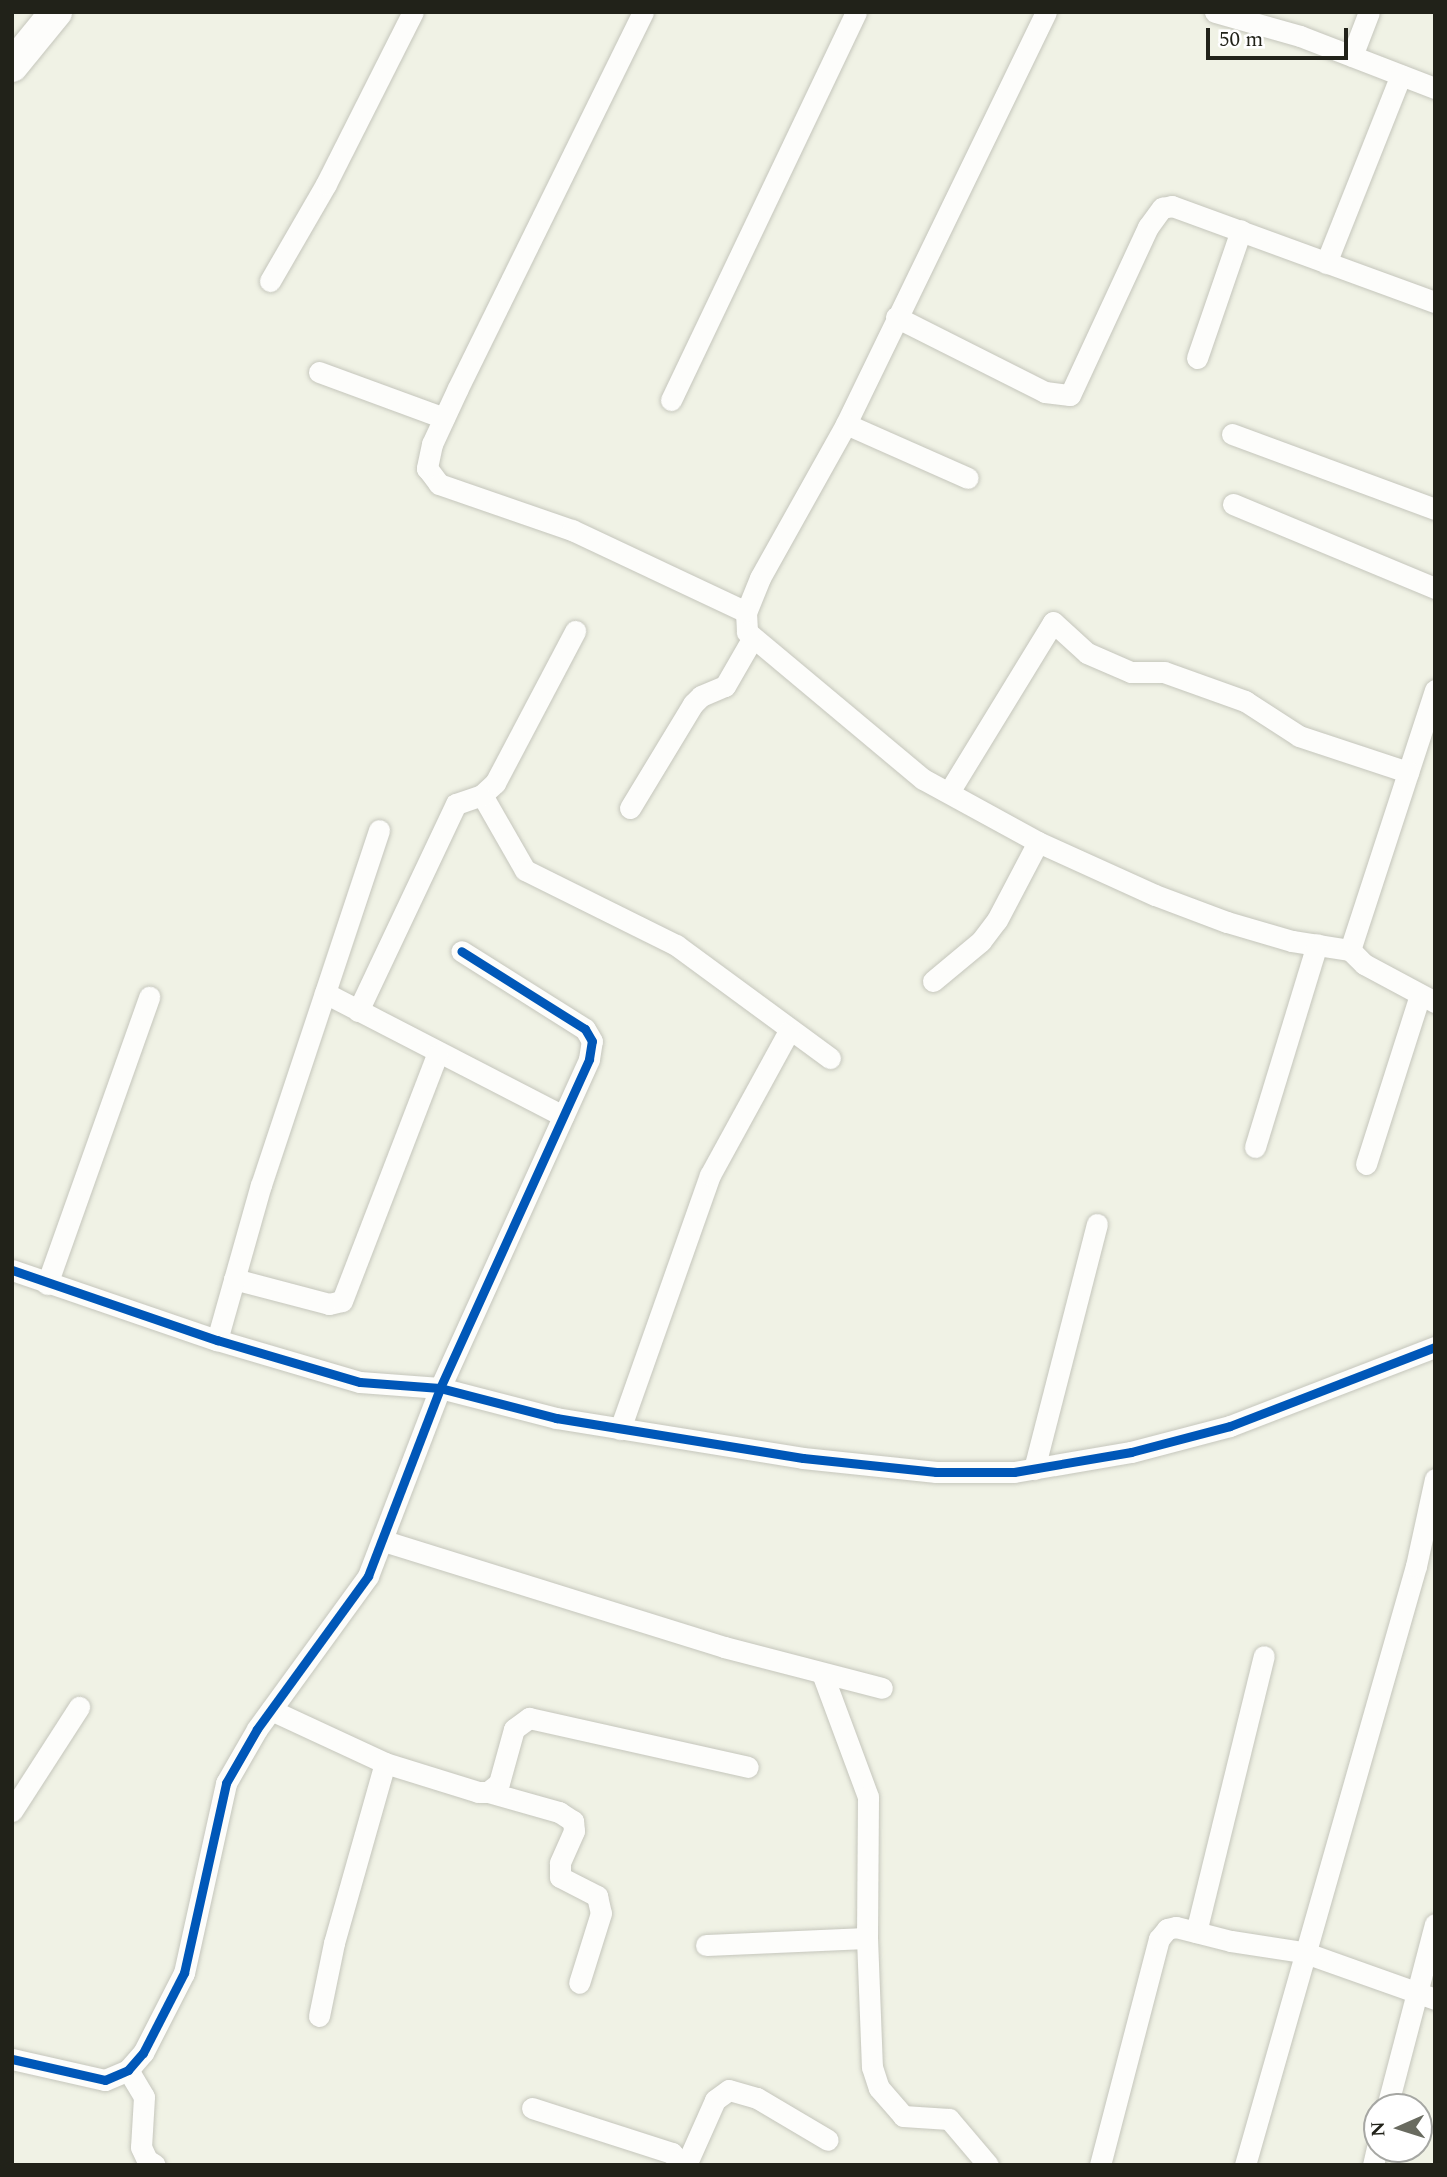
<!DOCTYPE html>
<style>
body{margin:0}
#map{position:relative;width:1447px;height:2177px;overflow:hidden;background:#f0f2e5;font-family:Spectral,serif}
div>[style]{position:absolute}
.roads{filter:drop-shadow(0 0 2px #c5c6bc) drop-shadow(0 0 2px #c5c6bc)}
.minor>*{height:21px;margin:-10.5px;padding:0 10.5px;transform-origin:10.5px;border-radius:10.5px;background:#fdfdfb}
.highway>*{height:32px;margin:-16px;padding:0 16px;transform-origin:16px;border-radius:16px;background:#fdfdfb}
.cycleway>*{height:9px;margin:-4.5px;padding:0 4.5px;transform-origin:4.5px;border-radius:4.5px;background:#0057b8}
span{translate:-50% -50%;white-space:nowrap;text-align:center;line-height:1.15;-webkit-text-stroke:7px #fff;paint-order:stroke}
.frame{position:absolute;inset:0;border:14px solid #212219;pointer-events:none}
.north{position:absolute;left:1363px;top:2093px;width:70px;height:70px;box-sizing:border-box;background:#fff;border:2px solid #a6a7a3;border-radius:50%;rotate:267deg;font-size:19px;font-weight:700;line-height:28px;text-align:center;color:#212219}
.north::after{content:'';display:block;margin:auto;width:24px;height:32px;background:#696b60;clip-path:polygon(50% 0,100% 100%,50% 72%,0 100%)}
.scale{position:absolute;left:1206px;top:28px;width:142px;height:32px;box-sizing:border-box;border:4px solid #212219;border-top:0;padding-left:9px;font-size:21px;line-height:24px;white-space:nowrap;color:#212219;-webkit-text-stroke:5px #fff;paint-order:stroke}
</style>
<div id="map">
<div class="roads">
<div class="minor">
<i style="left:643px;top:12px;width:419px;rotate:116.2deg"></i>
<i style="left:458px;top:388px;width:62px;rotate:114.9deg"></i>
<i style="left:432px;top:444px;width:25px;rotate:102deg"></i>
<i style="left:427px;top:468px;width:20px;rotate:53deg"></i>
<i style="left:439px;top:484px;width:141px;rotate:19.1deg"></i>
<i style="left:572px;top:530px;width:192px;rotate:25.2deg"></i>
<i style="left:1046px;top:12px;width:458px;rotate:115.9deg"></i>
<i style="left:846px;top:424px;width:176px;rotate:119.2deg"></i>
<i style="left:760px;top:578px;width:37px;rotate:112deg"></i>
<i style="left:746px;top:612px;width:20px;rotate:87deg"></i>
<i style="left:747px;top:632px;width:229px;rotate:39.9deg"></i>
<i style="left:923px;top:779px;width:131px;rotate:28.7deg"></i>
<i style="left:1038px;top:842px;width:128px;rotate:24.4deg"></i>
<i style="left:1155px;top:895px;width:77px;rotate:20.6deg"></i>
<i style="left:1227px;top:922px;width:68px;rotate:16.3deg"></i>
<i style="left:1292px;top:941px;width:59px;rotate:8.8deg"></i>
<i style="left:1215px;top:12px;width:88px;rotate:15.8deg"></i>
<i style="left:1300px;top:36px;width:145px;rotate:21.1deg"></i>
<i style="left:1352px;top:56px;width:47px;rotate:-68.9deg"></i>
<i style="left:1326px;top:263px;width:202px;rotate:-68.3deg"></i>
<i style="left:270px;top:281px;width:112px;rotate:-60deg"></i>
<i style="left:326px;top:184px;width:193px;rotate:-63.2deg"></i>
<i style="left:896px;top:317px;width:167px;rotate:26.7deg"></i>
<i style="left:1045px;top:392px;width:25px;rotate:7deg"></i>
<i style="left:1070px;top:395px;width:185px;rotate:-65.1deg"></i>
<i style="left:1148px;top:227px;width:24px;rotate:-54deg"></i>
<i style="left:1162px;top:208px;width:10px;rotate:-11deg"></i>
<i style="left:1172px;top:206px;width:280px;rotate:20.1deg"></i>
<i style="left:1197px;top:358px;width:135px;rotate:-71deg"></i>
<i style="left:319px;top:372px;width:133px;rotate:20.2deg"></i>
<i style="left:671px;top:400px;width:430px;rotate:-64.5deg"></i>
<i style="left:846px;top:424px;width:133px;rotate:23.9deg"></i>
<i style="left:1232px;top:434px;width:216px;rotate:20.3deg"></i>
<i style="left:1233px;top:504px;width:219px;rotate:22.6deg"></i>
<i style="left:1435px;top:690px;width:274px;rotate:108.1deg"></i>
<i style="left:1350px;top:950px;width:20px;rotate:45deg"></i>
<i style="left:1364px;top:964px;width:81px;rotate:28.2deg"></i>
<i style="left:949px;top:792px;width:199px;rotate:-58.5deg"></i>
<i style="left:1053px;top:622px;width:46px;rotate:42.4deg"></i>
<i style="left:1087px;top:653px;width:48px;rotate:23.4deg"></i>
<i style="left:1131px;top:672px;width:33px"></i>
<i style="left:1164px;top:672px;width:86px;rotate:19.7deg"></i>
<i style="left:1245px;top:701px;width:64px;rotate:32.9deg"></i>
<i style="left:1299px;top:736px;width:115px;rotate:18.3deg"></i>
<i style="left:482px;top:795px;width:86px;rotate:60.2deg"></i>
<i style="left:525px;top:870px;width:169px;rotate:26.4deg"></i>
<i style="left:676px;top:945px;width:191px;rotate:36.3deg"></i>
<i style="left:630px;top:808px;width:122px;rotate:-58.8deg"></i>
<i style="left:693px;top:704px;width:11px;rotate:-45deg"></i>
<i style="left:701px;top:696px;width:26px;rotate:-23deg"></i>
<i style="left:725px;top:686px;width:54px;rotate:-60.1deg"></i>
<i style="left:933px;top:981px;width:62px;rotate:-39.8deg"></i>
<i style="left:981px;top:941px;width:26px;rotate:-53deg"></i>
<i style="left:997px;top:920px;width:88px;rotate:-62.3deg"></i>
<i style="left:325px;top:993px;width:268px;rotate:27.3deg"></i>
<i style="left:358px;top:1011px;width:229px;rotate:-64.7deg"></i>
<i style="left:456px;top:804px;width:28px;rotate:-19deg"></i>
<i style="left:482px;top:795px;width:18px;rotate:-43deg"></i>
<i style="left:495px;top:783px;width:172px;rotate:-62.2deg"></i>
<i style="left:1255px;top:1147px;width:212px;rotate:-73deg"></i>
<i style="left:1366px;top:1164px;width:177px;rotate:-72.3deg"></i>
<i style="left:12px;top:1270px;width:217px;rotate:18.9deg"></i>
<i style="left:217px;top:1340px;width:149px;rotate:16.4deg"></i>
<i style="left:360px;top:1382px;width:80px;rotate:4.3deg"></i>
<i style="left:440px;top:1388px;width:120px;rotate:14.5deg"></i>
<i style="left:556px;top:1418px;width:250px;rotate:9.2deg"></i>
<i style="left:803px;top:1458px;width:134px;rotate:6deg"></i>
<i style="left:936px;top:1472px;width:78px"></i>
<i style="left:1014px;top:1472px;width:119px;rotate:-9.7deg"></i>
<i style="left:1131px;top:1452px;width:102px;rotate:-14.7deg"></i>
<i style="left:1230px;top:1426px;width:220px;rotate:-21.1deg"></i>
<i style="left:234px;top:1279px;width:98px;rotate:14.7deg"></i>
<i style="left:329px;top:1304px;width:13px;rotate:-13deg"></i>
<i style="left:342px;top:1301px;width:264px;rotate:-68.9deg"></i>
<i style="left:47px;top:1284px;width:305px;rotate:-70.4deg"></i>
<i style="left:217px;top:1340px;width:161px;rotate:-74.2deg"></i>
<i style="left:261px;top:1185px;width:374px;rotate:-71.6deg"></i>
<i style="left:620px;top:1429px;width:269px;rotate:-70.5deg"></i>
<i style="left:710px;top:1175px;width:164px;rotate:-61.3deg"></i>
<i style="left:1034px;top:1469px;width:253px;rotate:-75.6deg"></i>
<i style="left:384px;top:1541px;width:356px;rotate:17.3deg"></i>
<i style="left:724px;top:1647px;width:163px;rotate:14.5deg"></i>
<i style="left:822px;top:1673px;width:132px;rotate:69.6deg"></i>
<i style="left:868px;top:1797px;width:141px;rotate:90.4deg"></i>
<i style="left:271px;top:1710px;width:126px;rotate:24.9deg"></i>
<i style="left:385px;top:1763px;width:97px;rotate:17.3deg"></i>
<i style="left:478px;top:1792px;width:10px"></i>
<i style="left:488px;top:1792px;width:14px;rotate:-39deg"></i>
<i style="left:499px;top:1783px;width:56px;rotate:-74.5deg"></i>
<i style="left:514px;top:1729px;width:19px;rotate:-36deg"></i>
<i style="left:529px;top:1718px;width:224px;rotate:12.6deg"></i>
<i style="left:488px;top:1792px;width:74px;rotate:15.7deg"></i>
<i style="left:559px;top:1812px;width:17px;rotate:33deg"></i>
<i style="left:573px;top:1821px;width:10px;rotate:84deg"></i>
<i style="left:574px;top:1831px;width:35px;rotate:114deg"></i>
<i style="left:560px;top:1863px;width:14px;rotate:90deg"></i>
<i style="left:560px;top:1877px;width:42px;rotate:27.2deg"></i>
<i style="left:597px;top:1896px;width:17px;rotate:77deg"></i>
<i style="left:601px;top:1913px;width:73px;rotate:107.4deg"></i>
<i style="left:12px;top:1811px;width:124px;rotate:-57.2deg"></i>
<i style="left:1196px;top:1932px;width:284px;rotate:-76.2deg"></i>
<i style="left:706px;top:1945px;width:161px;rotate:-2.5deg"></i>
<i style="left:867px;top:1938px;width:129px;rotate:87.8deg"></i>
<i style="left:872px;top:2067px;width:22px;rotate:72deg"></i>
<i style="left:879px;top:2088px;width:37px;rotate:49deg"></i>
<i style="left:903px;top:2116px;width:46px;rotate:3.7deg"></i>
<i style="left:949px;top:2119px;width:60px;rotate:49.7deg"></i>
<i style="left:319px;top:2016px;width:75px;rotate:-78.4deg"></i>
<i style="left:334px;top:1943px;width:187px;rotate:-74.2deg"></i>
<i style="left:12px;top:2059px;width:95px;rotate:12.7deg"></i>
<i style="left:105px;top:2080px;width:25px;rotate:-23deg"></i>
<i style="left:128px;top:2070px;width:23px;rotate:-49deg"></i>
<i style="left:143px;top:2053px;width:90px;rotate:-62.9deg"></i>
<i style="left:184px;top:1973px;width:195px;rotate:-77.5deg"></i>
<i style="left:226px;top:1783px;width:62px;rotate:-60.1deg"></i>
<i style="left:257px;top:1729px;width:189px;rotate:-54deg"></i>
<i style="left:368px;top:1576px;width:201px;rotate:-69deg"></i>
<i style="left:440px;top:1388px;width:361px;rotate:-65.6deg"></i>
<i style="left:589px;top:1059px;width:18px;rotate:-81deg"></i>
<i style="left:592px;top:1041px;width:14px;rotate:-120deg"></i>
<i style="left:585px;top:1029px;width:146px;rotate:-147.8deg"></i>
<i style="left:128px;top:2070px;width:31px;rotate:59deg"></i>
<i style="left:144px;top:2097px;width:50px;rotate:93.4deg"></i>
<i style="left:141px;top:2147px;width:14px;rotate:65deg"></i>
<i style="left:147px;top:2160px;width:9px;rotate:32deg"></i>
<i style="left:1387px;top:2107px;width:189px;rotate:-75.3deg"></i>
<i style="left:532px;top:2108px;width:147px;rotate:17.8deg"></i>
<i style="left:672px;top:2153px;width:16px;rotate:50deg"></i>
<i style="left:687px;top:2163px;width:69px;rotate:-66deg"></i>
<i style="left:715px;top:2100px;width:17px;rotate:-36deg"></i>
<i style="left:729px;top:2090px;width:29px;rotate:16deg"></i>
<i style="left:757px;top:2098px;width:82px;rotate:30.6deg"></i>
<i style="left:1100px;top:2165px;width:234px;rotate:-75.4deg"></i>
<i style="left:1159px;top:1939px;width:13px;rotate:-51deg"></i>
<i style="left:1167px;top:1929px;width:9px;rotate:-13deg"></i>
<i style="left:1176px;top:1927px;width:57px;rotate:14.3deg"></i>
<i style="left:1231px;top:1941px;width:73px;rotate:8.7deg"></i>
<i style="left:1303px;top:1952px;width:140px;rotate:19.6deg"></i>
<i style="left:1245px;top:2165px;width:623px;rotate:-74.07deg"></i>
<i style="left:1416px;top:1566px;width:89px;rotate:-77.7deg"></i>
<i style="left:1373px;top:2165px;width:17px;rotate:-77deg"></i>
</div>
<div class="highway">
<i style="left:12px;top:66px;width:70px;rotate:-50.8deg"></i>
</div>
</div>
<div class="cycleway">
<i style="left:12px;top:1270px;width:217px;rotate:18.9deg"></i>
<i style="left:217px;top:1340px;width:149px;rotate:16.4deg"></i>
<i style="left:360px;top:1382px;width:80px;rotate:4.3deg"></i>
<i style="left:440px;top:1388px;width:120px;rotate:14.5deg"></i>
<i style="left:556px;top:1418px;width:250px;rotate:9.2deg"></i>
<i style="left:803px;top:1458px;width:134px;rotate:6deg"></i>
<i style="left:936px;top:1472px;width:78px"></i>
<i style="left:1014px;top:1472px;width:119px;rotate:-9.7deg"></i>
<i style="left:1131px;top:1452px;width:102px;rotate:-14.7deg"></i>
<i style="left:1230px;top:1426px;width:220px;rotate:-21.1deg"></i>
<i style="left:12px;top:2059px;width:95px;rotate:12.7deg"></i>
<i style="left:105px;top:2080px;width:25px;rotate:-23deg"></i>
<i style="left:128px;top:2070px;width:23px;rotate:-49deg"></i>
<i style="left:143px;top:2053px;width:90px;rotate:-62.9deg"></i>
<i style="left:184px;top:1973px;width:195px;rotate:-77.5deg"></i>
<i style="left:226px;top:1783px;width:62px;rotate:-60.1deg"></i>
<i style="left:257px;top:1729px;width:189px;rotate:-54deg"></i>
<i style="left:368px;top:1576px;width:201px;rotate:-69deg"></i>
<i style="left:440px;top:1388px;width:361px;rotate:-65.6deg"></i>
<i style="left:589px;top:1059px;width:18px;rotate:-81deg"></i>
<i style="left:592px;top:1041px;width:14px;rotate:-120deg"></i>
<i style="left:585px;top:1029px;width:146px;rotate:-147.8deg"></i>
</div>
<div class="frame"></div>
<div class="north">N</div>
<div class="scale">50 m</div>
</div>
